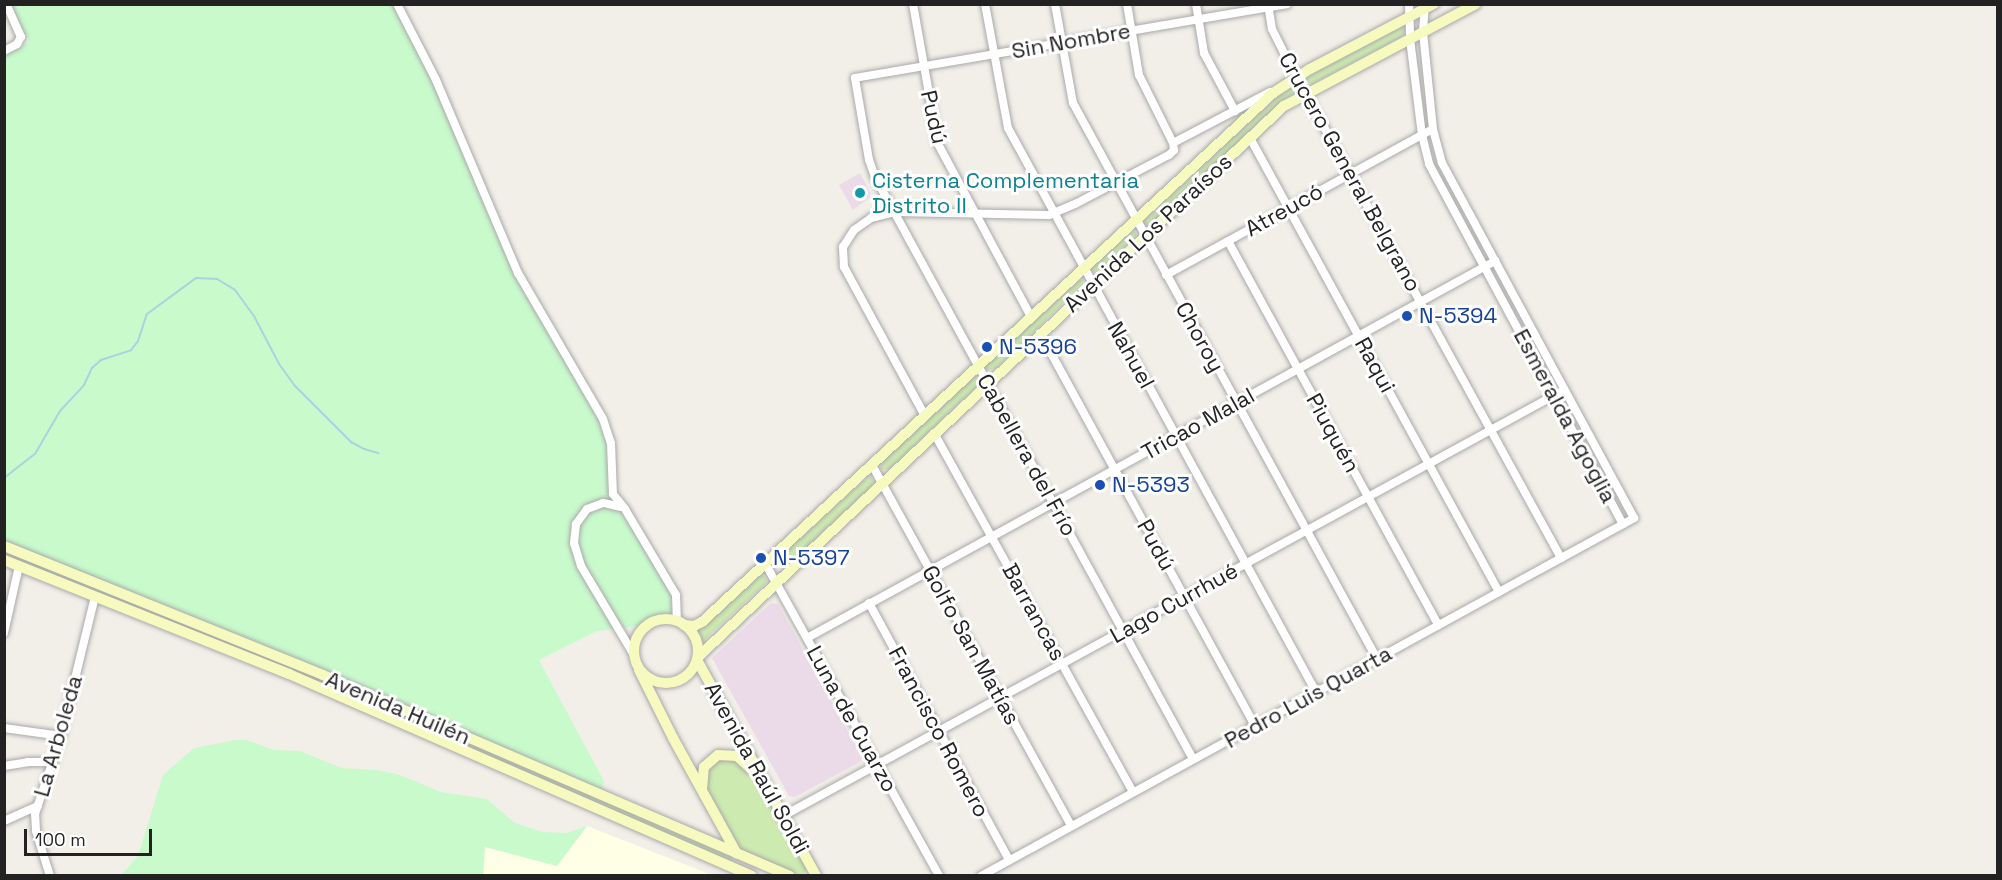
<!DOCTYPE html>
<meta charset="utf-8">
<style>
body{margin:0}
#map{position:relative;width:2002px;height:880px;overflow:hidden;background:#f2efe9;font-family:"Space Grotesk",sans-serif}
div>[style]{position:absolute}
.industrial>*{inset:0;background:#ebdbe8}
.education>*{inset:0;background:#ffffe5}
.grass>*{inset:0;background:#cdebb0}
.park>*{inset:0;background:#c8facc}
.stream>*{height:2px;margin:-1px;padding:0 1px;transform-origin:1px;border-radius:1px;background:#aad3df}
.roads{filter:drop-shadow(0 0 2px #a9a9a9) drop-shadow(0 0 2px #a9a9a9)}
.street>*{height:8px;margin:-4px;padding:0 4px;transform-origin:4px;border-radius:4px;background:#fff}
.secondary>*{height:10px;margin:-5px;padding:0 5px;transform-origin:5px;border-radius:5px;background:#f7fabf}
.secondary>.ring{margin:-5px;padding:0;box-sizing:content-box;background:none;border:10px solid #f7fabf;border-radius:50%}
.dots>*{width:16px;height:16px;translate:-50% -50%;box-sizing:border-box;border:3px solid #fff;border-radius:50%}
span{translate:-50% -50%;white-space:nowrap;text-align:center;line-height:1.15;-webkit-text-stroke:6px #fff;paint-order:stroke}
.street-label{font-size:22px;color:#222}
.culture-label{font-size:22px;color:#0d838f}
.left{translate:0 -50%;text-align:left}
.transit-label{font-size:22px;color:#164399}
.frame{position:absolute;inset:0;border:6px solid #222;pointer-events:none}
.scale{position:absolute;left:24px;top:829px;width:128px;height:27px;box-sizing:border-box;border:3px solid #222;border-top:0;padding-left:8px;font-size:18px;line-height:21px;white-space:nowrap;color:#222;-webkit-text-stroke:4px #fff;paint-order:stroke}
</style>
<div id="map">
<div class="industrial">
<i style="clip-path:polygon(860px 173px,872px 196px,853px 210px,839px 185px)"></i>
<i style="clip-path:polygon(771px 603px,778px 604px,862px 757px,860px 762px,795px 797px,789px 796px,712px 658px)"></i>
</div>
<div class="education">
<i style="clip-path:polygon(587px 826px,712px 875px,483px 876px,485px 847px,557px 866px)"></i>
</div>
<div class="grass">
<i style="clip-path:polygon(1402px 27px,1405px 29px,1403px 36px,1312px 84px,1306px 82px,1306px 77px)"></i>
<i style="clip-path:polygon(1293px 86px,1297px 88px,1297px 92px,1283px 100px,1150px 224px,1144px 224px,1145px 220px,1278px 96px)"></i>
<i style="clip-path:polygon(1132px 232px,1136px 232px,1136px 236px,1097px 272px,1093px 272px,1092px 267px)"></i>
<i style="clip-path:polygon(1079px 280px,1083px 280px,1083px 284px,995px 369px,987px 370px,985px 365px)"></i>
<i style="clip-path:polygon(973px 377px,978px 378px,977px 386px,890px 469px,881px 470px,881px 462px)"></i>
<i style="clip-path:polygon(869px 476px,873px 479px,872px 486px,784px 568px,776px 568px,776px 560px)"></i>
<i style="clip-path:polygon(4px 550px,304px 671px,730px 855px,732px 859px,730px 861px,5px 556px)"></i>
<i style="clip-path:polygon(762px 574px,767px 579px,765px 584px,702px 642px,695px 631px)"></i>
<i style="clip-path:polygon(726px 756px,747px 766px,763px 790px,807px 869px,804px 874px,800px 875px,745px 853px,739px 847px,705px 785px,705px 769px)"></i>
</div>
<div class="park">
<i style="clip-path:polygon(10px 5px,397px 5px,430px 66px,518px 273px,608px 431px,612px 487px,676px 595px,677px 621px,597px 631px,539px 660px,604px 781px,601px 791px,314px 667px,5px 541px,4px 55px,29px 42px)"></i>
<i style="clip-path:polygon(236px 740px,247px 740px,274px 750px,300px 751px,341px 768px,378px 770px,400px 775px,441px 792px,487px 799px,515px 823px,542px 832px,567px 833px,587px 826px,557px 866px,485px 847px,483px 875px,121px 875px,138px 856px,163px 775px,194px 748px)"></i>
</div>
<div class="stream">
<i style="left:4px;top:478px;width:39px;rotate:-38deg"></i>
<i style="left:35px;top:454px;width:50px;rotate:-59.8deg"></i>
<i style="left:60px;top:411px;width:35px;rotate:-47deg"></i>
<i style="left:84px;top:385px;width:19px;rotate:-65deg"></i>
<i style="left:92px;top:368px;width:12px;rotate:-42deg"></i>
<i style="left:101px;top:360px;width:32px;rotate:-18deg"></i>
<i style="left:131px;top:350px;width:11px;rotate:-52deg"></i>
<i style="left:138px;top:341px;width:28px;rotate:-72deg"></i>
<i style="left:147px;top:314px;width:61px;rotate:-36.3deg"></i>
<i style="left:196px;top:278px;width:21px;rotate:3deg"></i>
<i style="left:217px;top:279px;width:21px;rotate:31deg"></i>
<i style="left:235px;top:290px;width:34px;rotate:54deg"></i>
<i style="left:255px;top:318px;width:52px;rotate:62.4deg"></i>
<i style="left:279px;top:364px;width:26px;rotate:54deg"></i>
<i style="left:294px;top:385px;width:81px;rotate:45deg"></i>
<i style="left:351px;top:442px;width:15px;rotate:28deg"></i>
<i style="left:364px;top:449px;width:15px;rotate:16deg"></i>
</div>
<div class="roads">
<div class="street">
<i style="left:397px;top:4px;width:85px;rotate:62.8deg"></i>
<i style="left:436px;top:80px;width:210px;rotate:67deg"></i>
<i style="left:518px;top:273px;width:169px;rotate:59.8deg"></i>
<i style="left:603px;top:419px;width:25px;rotate:72deg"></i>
<i style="left:611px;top:443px;width:51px;rotate:87.8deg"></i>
<i style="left:613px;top:494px;width:19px;rotate:51deg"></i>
<i style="left:625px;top:509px;width:100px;rotate:59.3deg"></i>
<i style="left:676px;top:595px;width:26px;rotate:88deg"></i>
<i style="left:913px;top:4px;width:142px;rotate:79.9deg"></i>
<i style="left:938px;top:144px;width:196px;rotate:61.7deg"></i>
<i style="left:985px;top:4px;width:126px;rotate:79.5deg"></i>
<i style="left:1008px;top:128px;width:643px;rotate:61.36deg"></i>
<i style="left:1055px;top:4px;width:101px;rotate:79.7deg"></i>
<i style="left:1073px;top:103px;width:634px;rotate:61.33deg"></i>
<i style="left:1127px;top:4px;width:72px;rotate:80.4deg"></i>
<i style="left:1139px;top:75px;width:76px;rotate:63.4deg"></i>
<i style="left:1196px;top:4px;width:50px;rotate:80.7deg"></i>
<i style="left:1204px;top:53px;width:66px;rotate:61.9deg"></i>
<i style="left:1268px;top:4px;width:25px;rotate:81deg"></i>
<i style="left:1272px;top:29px;width:40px;rotate:63.4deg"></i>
<i style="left:1290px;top:65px;width:563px;rotate:61.2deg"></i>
<i style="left:1409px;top:4px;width:35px;rotate:88deg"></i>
<i style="left:1410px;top:39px;width:97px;rotate:82.9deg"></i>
<i style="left:1422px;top:135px;width:30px;rotate:76deg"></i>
<i style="left:1429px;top:164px;width:409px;rotate:61.7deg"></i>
<i style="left:4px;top:51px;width:15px;rotate:-28deg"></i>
<i style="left:17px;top:44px;width:8px;rotate:-60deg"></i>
<i style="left:21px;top:37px;width:36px;rotate:-114deg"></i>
<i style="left:1250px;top:138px;width:518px;rotate:61.26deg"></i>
<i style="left:1173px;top:143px;width:110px;rotate:-27.7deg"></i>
<i style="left:1228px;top:241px;width:438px;rotate:61.3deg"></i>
<i style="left:1166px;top:275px;width:304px;rotate:-28.7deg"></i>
<i style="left:1040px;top:333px;width:447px;rotate:61.3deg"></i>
<i style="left:925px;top:416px;width:170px;rotate:-118.5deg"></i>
<i style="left:844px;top:267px;width:20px;rotate:-93deg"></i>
<i style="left:843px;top:247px;width:20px;rotate:-57deg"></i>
<i style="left:854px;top:230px;width:21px;rotate:-35deg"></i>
<i style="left:871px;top:218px;width:25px;rotate:-14deg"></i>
<i style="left:895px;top:212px;width:154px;rotate:1.1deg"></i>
<i style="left:1049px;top:215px;width:30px;rotate:-23deg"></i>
<i style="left:1077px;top:203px;width:104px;rotate:-27.6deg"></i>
<i style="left:1169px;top:155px;width:7px;rotate:-45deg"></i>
<i style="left:1174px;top:150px;width:7px;rotate:-98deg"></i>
<i style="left:934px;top:433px;width:410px;rotate:61deg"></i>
<i style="left:872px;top:465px;width:412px;rotate:61.1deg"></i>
<i style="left:621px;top:507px;width:18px;rotate:-167deg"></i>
<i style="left:603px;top:503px;width:17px;rotate:159deg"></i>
<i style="left:587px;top:509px;width:19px;rotate:126deg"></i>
<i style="left:576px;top:524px;width:19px;rotate:96deg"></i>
<i style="left:574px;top:543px;width:24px;rotate:73deg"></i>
<i style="left:581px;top:566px;width:104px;rotate:59.2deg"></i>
<i style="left:765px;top:563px;width:358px;rotate:60.9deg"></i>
<i style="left:869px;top:603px;width:293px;rotate:61.4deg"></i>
<i style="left:4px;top:633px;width:69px;rotate:-77.4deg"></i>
<i style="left:807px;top:638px;width:785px;rotate:-28.72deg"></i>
<i style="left:4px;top:728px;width:58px;rotate:8deg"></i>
<i style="left:1193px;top:759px;width:663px;rotate:-118.65deg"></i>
<i style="left:875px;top:177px;width:18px;rotate:-109deg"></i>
<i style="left:869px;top:160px;width:83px;rotate:-99.7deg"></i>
<i style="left:855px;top:78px;width:438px;rotate:-9.7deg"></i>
<i style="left:4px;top:766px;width:24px;rotate:-9deg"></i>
<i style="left:28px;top:762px;width:25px"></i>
<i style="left:783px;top:816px;width:890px;rotate:-28.61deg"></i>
<i style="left:4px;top:821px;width:37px;rotate:-24deg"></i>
<i style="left:50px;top:876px;width:47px;rotate:-107.3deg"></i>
<i style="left:36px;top:831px;width:17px;rotate:-93deg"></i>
<i style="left:35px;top:814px;width:82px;rotate:-71.6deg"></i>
<i style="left:61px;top:736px;width:143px;rotate:-76.3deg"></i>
<i style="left:981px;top:876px;width:745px;rotate:-28.73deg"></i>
<i style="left:1634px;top:518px;width:404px;rotate:-118.4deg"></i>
<i style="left:1442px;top:163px;width:35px;rotate:-105deg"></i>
<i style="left:1433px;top:129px;width:98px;rotate:-95.9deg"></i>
<i style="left:1423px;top:32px;width:27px;rotate:-86deg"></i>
</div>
<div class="secondary">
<i style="left:4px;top:546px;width:344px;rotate:22deg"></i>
<i style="left:323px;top:675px;width:508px;rotate:23.29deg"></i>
<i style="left:4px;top:560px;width:307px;rotate:21.8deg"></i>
<i style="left:289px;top:674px;width:505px;rotate:23.57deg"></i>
<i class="ring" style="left:634px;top:619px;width:54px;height:54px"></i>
<i style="left:684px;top:625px;width:10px;rotate:6deg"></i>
<i style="left:694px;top:626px;width:9px;rotate:-27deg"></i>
<i style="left:702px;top:622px;width:778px;rotate:-42.81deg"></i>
<i style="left:1273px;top:93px;width:44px;rotate:-33deg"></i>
<i style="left:1310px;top:69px;width:140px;rotate:-27.7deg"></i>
<i style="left:698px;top:657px;width:804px;rotate:-43.24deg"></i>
<i style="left:1284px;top:106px;width:217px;rotate:-28deg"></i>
<i style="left:697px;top:660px;width:247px;rotate:61.1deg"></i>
<i style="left:639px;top:670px;width:76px;rotate:63.4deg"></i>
<i style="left:673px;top:738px;width:132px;rotate:61.1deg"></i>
<i style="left:702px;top:789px;width:22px;rotate:-85deg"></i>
<i style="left:704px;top:767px;width:18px;rotate:-41deg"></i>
<i style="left:718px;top:755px;width:19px;rotate:3deg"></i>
<i style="left:737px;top:756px;width:19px;rotate:43deg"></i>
</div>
</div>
<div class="dots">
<i style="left:860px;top:193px;background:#0f9aa8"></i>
<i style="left:1407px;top:316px;background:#1a4fb4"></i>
<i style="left:987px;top:347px;background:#1a4fb4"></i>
<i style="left:1100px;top:485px;background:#1a4fb4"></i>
<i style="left:761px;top:558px;background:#1a4fb4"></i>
</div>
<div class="street-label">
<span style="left:1071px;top:41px;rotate:-10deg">Sin Nombre</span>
<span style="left:934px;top:117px;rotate:77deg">Pudú</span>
<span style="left:1350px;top:172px;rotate:61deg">Crucero General Belgrano</span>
<span style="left:1284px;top:210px;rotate:-29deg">Atreucó</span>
<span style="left:1148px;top:233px;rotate:-43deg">Avenida Los Paraísos</span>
<span style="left:1200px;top:337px;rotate:61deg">Choroy</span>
<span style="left:1131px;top:355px;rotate:61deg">Nahuel</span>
<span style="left:1375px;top:365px;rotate:61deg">Raqui</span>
<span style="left:1565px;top:416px;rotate:62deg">Esmeralda Agoglia</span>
<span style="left:1198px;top:424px;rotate:-29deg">Tricao Malal</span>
<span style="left:1333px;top:433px;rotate:61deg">Piuquén</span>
<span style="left:1027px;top:455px;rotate:61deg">Cabellera del Frío</span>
<span style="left:1156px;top:545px;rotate:61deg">Pudú</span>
<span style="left:1174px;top:603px;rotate:-29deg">Lago Currhué</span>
<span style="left:1034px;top:612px;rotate:61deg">Barrancas</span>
<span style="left:971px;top:645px;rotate:61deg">Golfo San Matías</span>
<span style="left:1308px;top:697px;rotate:-29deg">Pedro Luis Quarta</span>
<span style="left:398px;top:708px;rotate:23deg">Avenida Huilén</span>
<span style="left:852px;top:719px;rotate:61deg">Luna de Cuarzo</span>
<span style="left:939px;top:732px;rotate:62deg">Francisco Romero</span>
<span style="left:58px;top:736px;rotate:-74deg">La Arboleda</span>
<span style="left:757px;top:768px;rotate:61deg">Avenida Raúl Soldi</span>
</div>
<div class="culture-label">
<span class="left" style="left:872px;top:193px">Cisterna Complementaria<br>Distrito II</span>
</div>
<div class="transit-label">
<span class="left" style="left:1419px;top:316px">N-5394</span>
<span class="left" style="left:999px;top:347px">N-5396</span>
<span class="left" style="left:1112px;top:485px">N-5393</span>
<span class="left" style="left:773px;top:558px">N-5397</span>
</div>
<div class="frame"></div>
<div class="scale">100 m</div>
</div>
